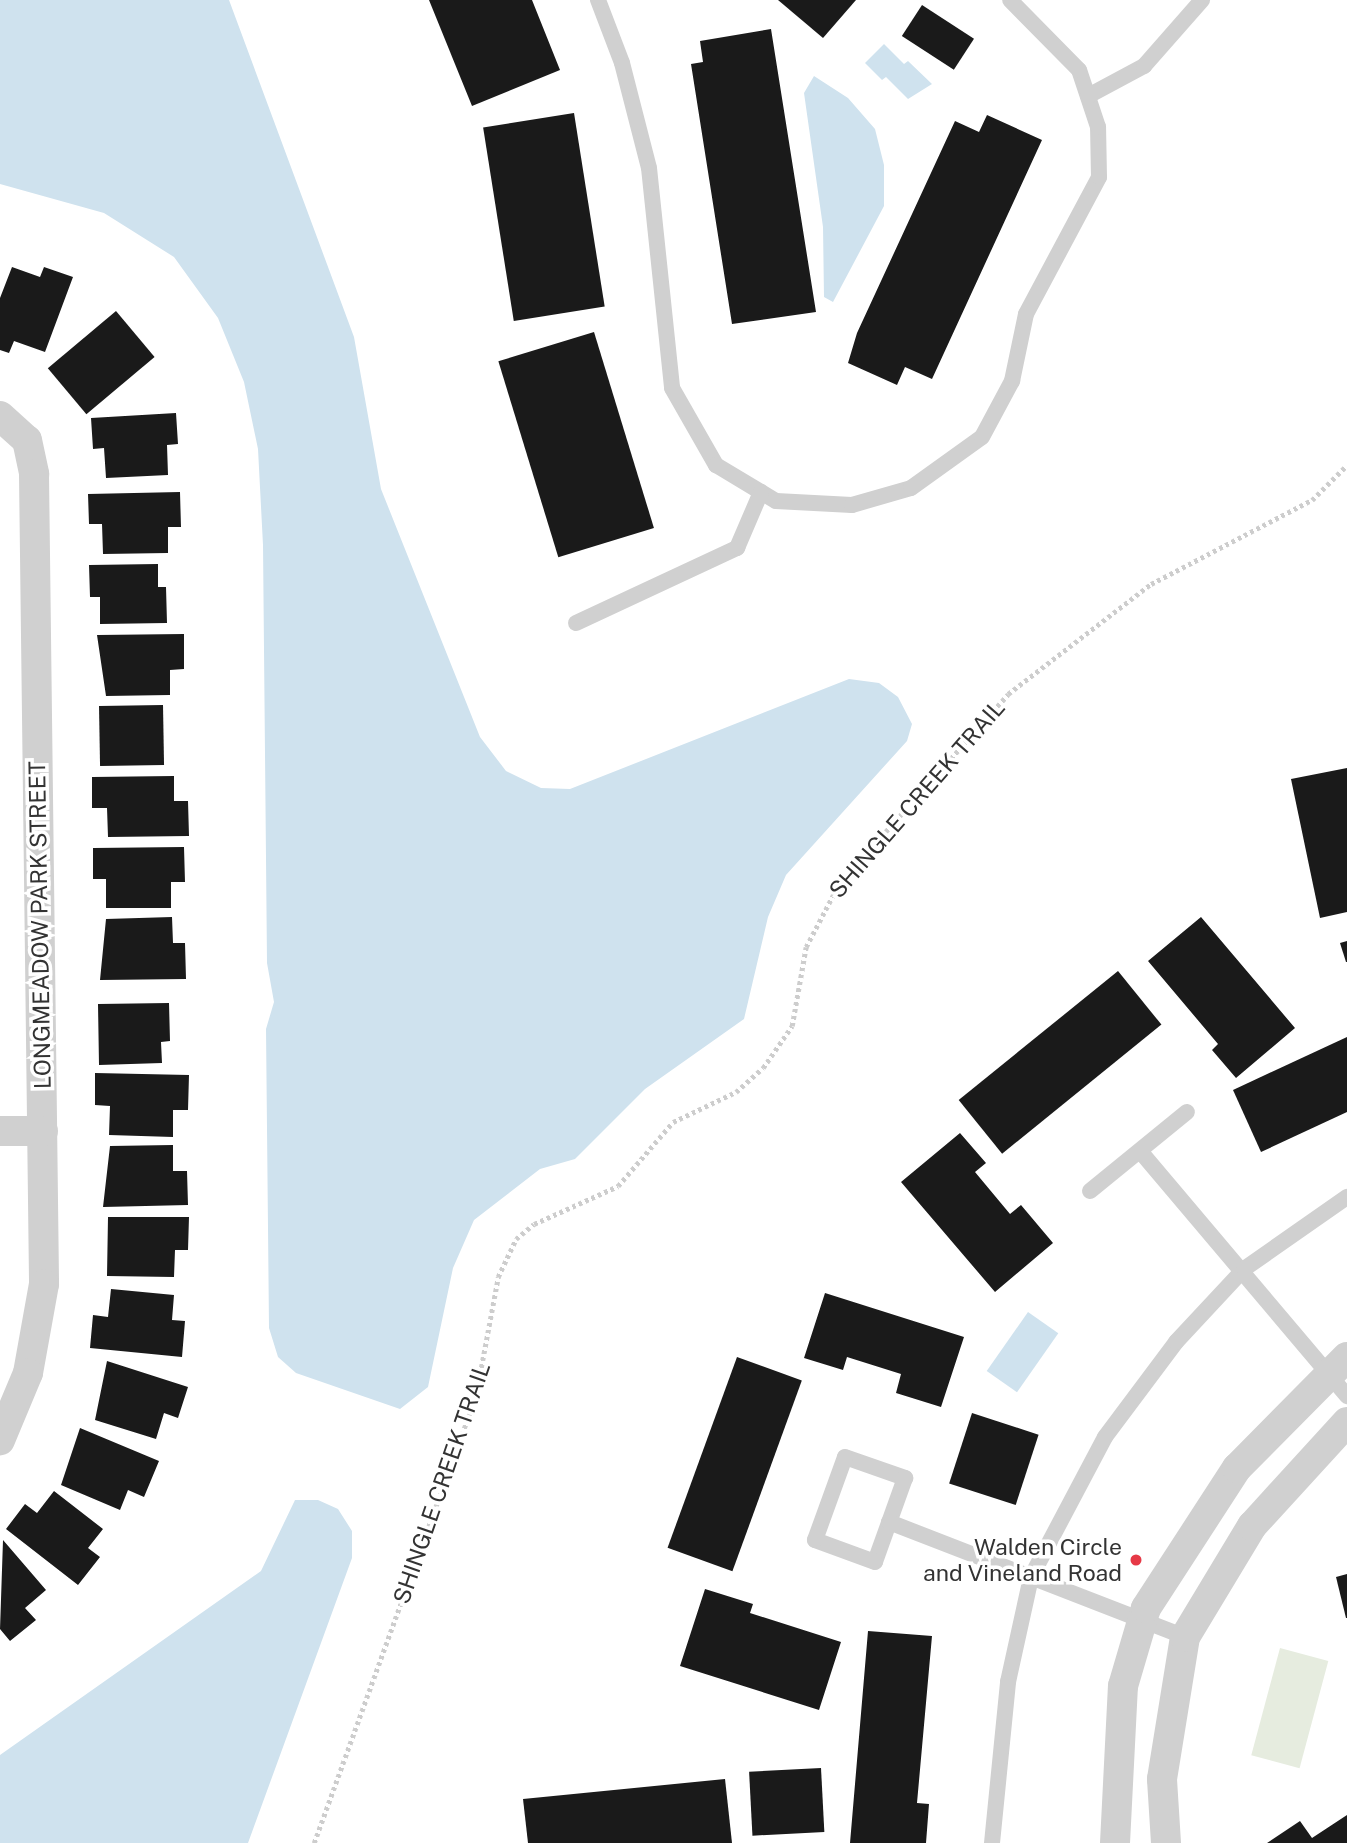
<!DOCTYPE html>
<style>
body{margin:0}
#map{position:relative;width:1347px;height:1843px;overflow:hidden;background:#fff;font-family:"Public Sans",sans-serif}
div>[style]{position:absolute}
.green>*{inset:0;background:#e6ecdf;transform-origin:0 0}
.water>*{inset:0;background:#cfe2ee;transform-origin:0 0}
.building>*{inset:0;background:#1a1a1a;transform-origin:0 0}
.path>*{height:4.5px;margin-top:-2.25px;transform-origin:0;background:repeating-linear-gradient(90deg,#cdcdcd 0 3.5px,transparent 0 7px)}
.lane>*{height:16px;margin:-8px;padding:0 8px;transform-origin:8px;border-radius:8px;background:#d0d0d0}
.street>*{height:30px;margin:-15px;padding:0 15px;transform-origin:15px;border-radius:15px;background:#d0d0d0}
.dots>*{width:19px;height:19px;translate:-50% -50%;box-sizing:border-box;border:4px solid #fff;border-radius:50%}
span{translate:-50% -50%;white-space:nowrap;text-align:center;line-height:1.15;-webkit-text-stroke:7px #fff;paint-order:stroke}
.street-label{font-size:23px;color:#333}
.poi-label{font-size:23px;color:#333}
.right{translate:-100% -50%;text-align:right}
</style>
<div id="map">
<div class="green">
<i style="left:1280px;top:1648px;width:50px;height:111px;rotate:15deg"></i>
</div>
<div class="water">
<i style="clip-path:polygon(0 0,229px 0,354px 337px,381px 489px,480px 737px,506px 771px,541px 788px,570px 789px,849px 679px,879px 683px,898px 697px,912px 724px,907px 741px,786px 875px,768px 917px,744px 1019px,645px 1089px,575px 1159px,540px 1169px,474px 1220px,453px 1268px,428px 1387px,400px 1409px,296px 1373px,278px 1357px,269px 1328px,266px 1029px,274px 1002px,267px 963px,263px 545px,258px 449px,244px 382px,218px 318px,174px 257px,104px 213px,0 184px)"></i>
<i style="clip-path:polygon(884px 44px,904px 64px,908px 61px,932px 84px,908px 99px,886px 77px,882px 80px,865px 63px)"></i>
<i style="clip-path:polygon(814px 76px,848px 98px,875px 129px,884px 165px,884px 206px,833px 302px,824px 297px,823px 227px,804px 93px)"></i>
<i style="left:1028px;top:1312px;width:37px;height:72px;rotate:35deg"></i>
<i style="clip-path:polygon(295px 1500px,318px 1500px,338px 1509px,352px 1531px,352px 1558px,248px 1843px,0 1843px,0 1755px,261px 1571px)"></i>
</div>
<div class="building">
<i style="clip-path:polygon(429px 0,532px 0,560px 70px,472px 106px)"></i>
<i style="clip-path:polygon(778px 0,856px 0,823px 38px)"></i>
<i style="left:922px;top:5px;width:62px;height:37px;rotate:33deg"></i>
<i style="clip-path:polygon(771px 29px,816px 312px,732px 324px,691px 64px,703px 62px,700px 41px)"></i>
<i style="left:574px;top:113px;width:196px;height:92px;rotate:81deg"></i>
<i style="clip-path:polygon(987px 115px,1042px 140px,932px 379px,905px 367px,897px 385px,848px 363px,857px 333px,955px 121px,979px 132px)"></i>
<i style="clip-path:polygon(12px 267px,40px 277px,44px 267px,73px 277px,45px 352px,14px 341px,9px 353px,0 350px,0 298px)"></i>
<i style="left:116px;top:311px;width:60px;height:89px;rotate:50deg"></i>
<i style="left:594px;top:332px;width:205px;height:100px;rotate:73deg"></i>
<i style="clip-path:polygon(176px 413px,178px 444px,167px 445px,168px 475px,106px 478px,104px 448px,93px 449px,91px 418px)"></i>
<i style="clip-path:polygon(180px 492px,181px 527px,168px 527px,168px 553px,103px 554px,102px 524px,89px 524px,88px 494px)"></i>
<i style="clip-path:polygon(158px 564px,158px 587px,166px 587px,167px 623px,100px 624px,100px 597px,90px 597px,89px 565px)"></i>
<i style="clip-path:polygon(184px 634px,184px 669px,170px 670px,170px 695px,106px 696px,97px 635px)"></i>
<i style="left:163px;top:705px;width:60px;height:64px;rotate:89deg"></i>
<i style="clip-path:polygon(1347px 768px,1347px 912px,1320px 918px,1291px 779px)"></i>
<i style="clip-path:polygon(174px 776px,174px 801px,188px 801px,189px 836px,108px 837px,107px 808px,92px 808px,92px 777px)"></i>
<i style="clip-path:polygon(184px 847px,185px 882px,171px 882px,171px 908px,106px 908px,106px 879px,93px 879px,93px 848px)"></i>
<i style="clip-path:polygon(172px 917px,173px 943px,185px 943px,186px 979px,100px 980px,106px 919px)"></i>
<i style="clip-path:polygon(1201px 917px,1295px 1028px,1236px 1078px,1212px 1050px,1218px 1044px,1148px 961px)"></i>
<i style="clip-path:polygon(1347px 941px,1347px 962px,1346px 962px,1340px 943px)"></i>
<i style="left:1118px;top:971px;width:69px;height:205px;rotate:51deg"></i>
<i style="clip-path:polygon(169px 1003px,170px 1041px,161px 1042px,162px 1063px,99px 1065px,98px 1004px)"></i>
<i style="clip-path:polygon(1347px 1037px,1347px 1112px,1261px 1152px,1233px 1090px)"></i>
<i style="clip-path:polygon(95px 1073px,189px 1075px,188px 1110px,173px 1110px,173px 1137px,109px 1135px,110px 1106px,95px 1105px)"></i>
<i style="clip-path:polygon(960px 1133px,986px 1163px,975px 1172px,1010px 1214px,1021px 1205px,1053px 1243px,995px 1292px,901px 1182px)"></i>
<i style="clip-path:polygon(173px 1145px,173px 1171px,187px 1171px,188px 1205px,103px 1207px,110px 1146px)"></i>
<i style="clip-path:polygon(108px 1217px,189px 1217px,188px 1250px,175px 1250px,174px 1277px,107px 1276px)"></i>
<i style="clip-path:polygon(111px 1289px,174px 1295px,172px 1320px,185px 1321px,182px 1357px,90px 1348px,93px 1315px,108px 1317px)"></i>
<i style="clip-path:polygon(825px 1293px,964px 1337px,941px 1407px,896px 1393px,901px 1374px,847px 1357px,843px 1370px,804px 1358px)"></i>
<i style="left:737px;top:1357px;width:69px;height:203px;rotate:20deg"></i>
<i style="clip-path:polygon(107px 1361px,188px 1387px,178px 1418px,164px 1413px,156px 1439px,95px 1420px)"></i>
<i style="left:972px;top:1413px;width:70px;height:74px;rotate:18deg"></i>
<i style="clip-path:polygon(80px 1428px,159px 1461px,144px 1497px,128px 1490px,120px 1510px,61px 1485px)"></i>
<i style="clip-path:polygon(54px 1491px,103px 1529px,88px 1548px,100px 1557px,78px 1585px,6px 1529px,25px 1504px,37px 1513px)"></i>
<i style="clip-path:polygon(3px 1540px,46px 1590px,25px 1608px,36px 1620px,10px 1641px,0 1629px)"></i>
<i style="clip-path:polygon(1347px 1574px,1347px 1618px,1346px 1618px,1336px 1577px)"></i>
<i style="clip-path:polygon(705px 1589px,753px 1604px,750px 1613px,841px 1642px,819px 1710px,680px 1666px)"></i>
<i style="clip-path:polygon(868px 1631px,932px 1636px,917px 1803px,929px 1804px,926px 1843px,850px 1843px)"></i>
<i style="left:821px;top:1768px;width:64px;height:72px;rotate:87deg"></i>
<i style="clip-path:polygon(725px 1779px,732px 1843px,528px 1843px,523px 1799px)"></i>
<i style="clip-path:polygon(1347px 1815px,1347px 1843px,1267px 1843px,1300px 1821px,1312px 1838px)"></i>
</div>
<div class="path">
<i style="left:314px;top:1843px;width:476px;rotate:-70.1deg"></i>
<i style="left:476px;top:1395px;width:120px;rotate:-79.4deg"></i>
<i style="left:498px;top:1277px;width:42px;rotate:-64.7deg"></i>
<i style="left:516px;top:1239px;width:23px;rotate:-40deg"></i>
<i style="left:534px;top:1224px;width:92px;rotate:-24.3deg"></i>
<i style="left:618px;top:1186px;width:84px;rotate:-49.3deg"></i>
<i style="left:673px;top:1122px;width:70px;rotate:-25.5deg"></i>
<i style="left:736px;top:1092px;width:36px;rotate:-42deg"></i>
<i style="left:763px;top:1068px;width:51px;rotate:-55.4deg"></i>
<i style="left:792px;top:1026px;width:80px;rotate:-80deg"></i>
<i style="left:806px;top:947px;width:71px;rotate:-62.4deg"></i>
<i style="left:839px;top:884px;width:254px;rotate:-48.3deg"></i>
<i style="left:1008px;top:694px;width:180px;rotate:-37.6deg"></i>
<i style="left:1151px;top:584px;width:182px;rotate:-27.6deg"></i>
<i style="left:1312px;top:500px;width:49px;rotate:-45deg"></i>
</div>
<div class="lane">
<i style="left:598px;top:0;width:67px;rotate:69.1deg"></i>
<i style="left:622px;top:63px;width:108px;rotate:75.6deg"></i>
<i style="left:649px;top:168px;width:221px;rotate:84deg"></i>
<i style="left:672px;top:388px;width:89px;rotate:60.3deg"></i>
<i style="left:716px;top:465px;width:70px;rotate:31deg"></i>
<i style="left:776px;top:501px;width:76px;rotate:3deg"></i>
<i style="left:852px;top:505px;width:61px;rotate:-16.1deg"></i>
<i style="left:911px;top:488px;width:87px;rotate:-35.7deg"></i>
<i style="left:982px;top:437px;width:64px;rotate:-61.8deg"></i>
<i style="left:1012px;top:381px;width:68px;rotate:-78.2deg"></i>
<i style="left:1026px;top:314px;width:155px;rotate:-61.9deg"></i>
<i style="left:1099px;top:177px;width:50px;rotate:-91.1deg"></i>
<i style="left:1098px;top:127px;width:60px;rotate:-108.4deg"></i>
<i style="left:1079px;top:70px;width:98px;rotate:-134.6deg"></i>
<i style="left:1088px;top:96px;width:64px;rotate:-28.2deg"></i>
<i style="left:1144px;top:66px;width:88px;rotate:-48.7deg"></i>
<i style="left:576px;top:623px;width:178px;rotate:-25deg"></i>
<i style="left:737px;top:548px;width:61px;rotate:-66.8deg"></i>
<i style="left:1140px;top:1151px;width:321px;rotate:49.8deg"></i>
<i style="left:1090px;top:1191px;width:125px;rotate:-39.2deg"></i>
<i style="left:845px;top:1457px;width:64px;rotate:19.3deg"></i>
<i style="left:905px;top:1478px;width:89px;rotate:109.7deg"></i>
<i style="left:875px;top:1562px;width:64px;rotate:-159.9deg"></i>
<i style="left:815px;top:1540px;width:88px;rotate:-70.1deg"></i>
<i style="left:889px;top:1522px;width:318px;rotate:21.2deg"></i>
<i style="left:992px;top:1843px;width:162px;rotate:-84.3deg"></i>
<i style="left:1008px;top:1682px;width:107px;rotate:-77.6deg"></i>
<i style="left:1031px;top:1577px;width:158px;rotate:-62.1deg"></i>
<i style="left:1105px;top:1437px;width:119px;rotate:-53.2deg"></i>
<i style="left:1176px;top:1342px;width:100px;rotate:-47deg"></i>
<i style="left:1244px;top:1269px;width:126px;rotate:-35deg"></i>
</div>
<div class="street">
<i style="left:0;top:416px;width:36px;rotate:42deg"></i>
<i style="left:27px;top:440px;width:35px;rotate:78deg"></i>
<i style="left:34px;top:474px;width:810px;rotate:89.29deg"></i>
<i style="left:44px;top:1284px;width:90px;rotate:100.2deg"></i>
<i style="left:28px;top:1373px;width:73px;rotate:112.7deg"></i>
<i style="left:0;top:1131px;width:43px"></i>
<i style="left:1115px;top:1843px;width:157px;rotate:-87.1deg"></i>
<i style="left:1123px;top:1686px;width:81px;rotate:-73.6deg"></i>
<i style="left:1146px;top:1608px;width:167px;rotate:-57deg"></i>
<i style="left:1237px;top:1468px;width:156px;rotate:-45.3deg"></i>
<i style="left:1166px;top:1843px;width:64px;rotate:-93.6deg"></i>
<i style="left:1162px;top:1779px;width:144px;rotate:-80.8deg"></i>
<i style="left:1185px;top:1637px;width:130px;rotate:-58.9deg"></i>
<i style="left:1252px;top:1526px;width:141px;rotate:-47.6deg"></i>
</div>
<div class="dots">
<i style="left:1136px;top:1560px;background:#e63946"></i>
</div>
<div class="street-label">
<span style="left:917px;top:799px;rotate:-49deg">SHINGLE CREEK TRAIL</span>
<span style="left:40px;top:925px;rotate:-91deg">LONGMEADOW PARK STREET</span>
<span style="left:442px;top:1483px;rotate:-71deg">SHINGLE CREEK TRAIL</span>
</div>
<div class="poi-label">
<span class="right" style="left:1122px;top:1560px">Walden Circle<br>and Vineland Road</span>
</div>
</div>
